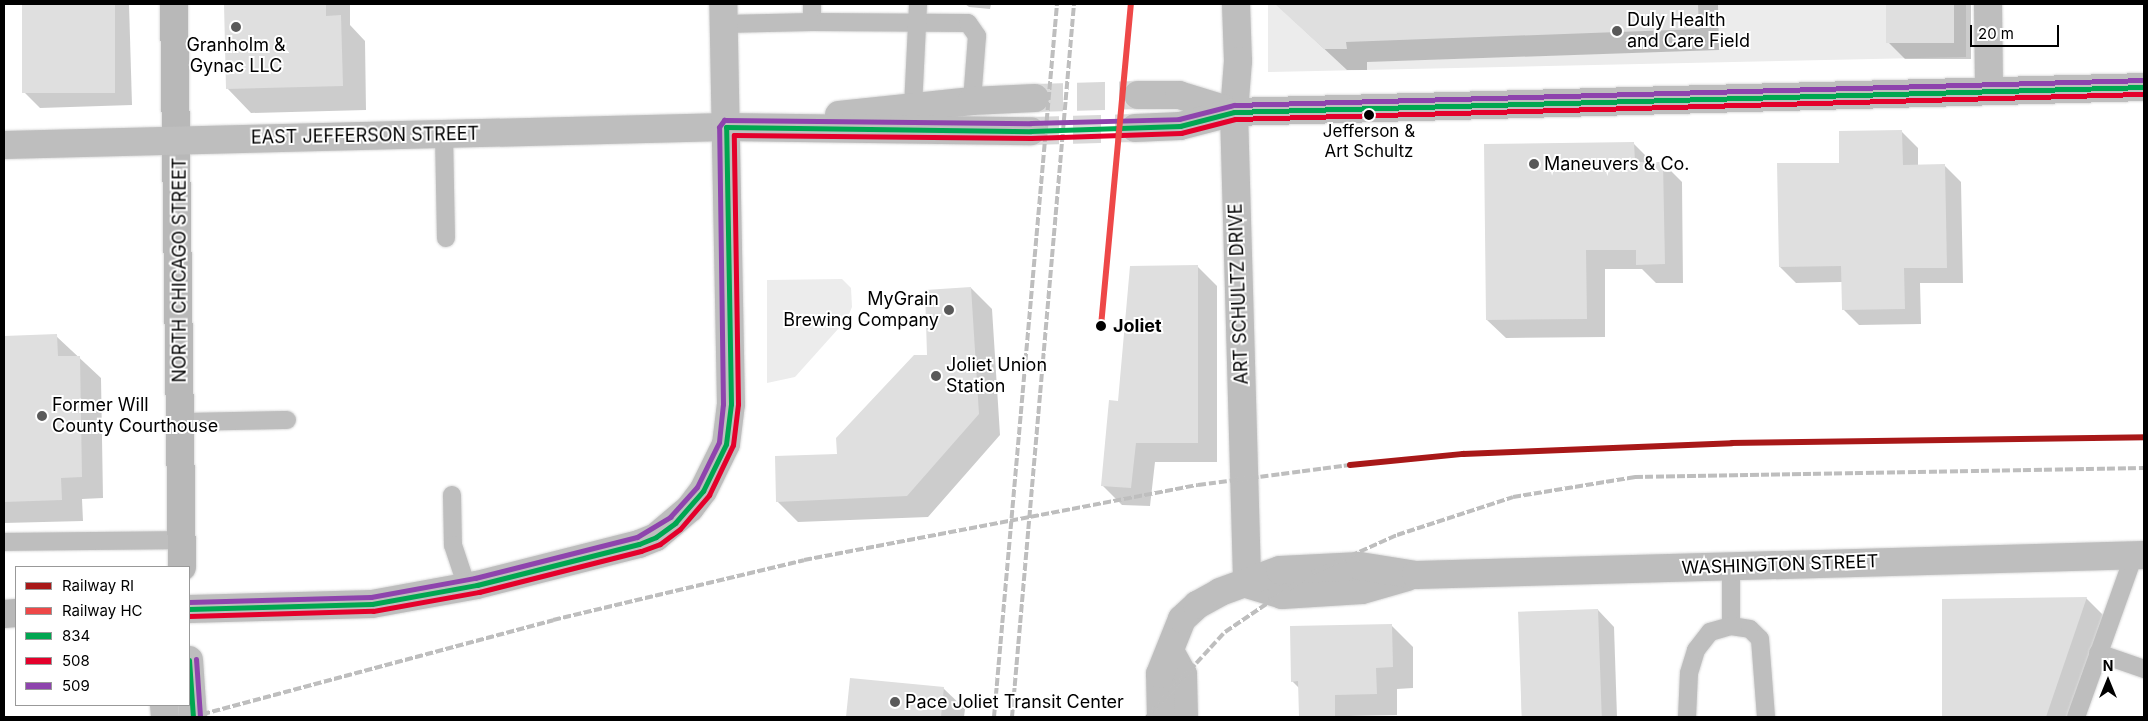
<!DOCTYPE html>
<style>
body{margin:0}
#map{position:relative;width:2148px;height:721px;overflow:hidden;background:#fff;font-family:Inter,sans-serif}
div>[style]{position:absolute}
.green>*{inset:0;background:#ececec}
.shadow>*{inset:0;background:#0003}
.building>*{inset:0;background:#dfdfdf;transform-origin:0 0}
.primary-tunnel>*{height:28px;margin-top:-14px;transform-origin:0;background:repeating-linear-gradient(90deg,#d9d9d9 0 28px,transparent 0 42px)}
.roads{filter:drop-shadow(0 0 1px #dbdbdb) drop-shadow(0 0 1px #dbdbdb)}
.lane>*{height:18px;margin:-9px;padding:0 9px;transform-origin:9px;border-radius:9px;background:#bebebe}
.street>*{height:28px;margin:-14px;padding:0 14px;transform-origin:14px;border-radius:14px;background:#bebebe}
.secondary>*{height:28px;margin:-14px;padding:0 14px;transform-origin:14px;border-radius:14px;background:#b8b8b8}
.primary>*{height:28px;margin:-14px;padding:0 14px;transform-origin:14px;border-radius:14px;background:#bebebe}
.rail>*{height:4px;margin-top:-2px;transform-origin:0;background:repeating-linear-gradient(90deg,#bebebe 0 8px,transparent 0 10.5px)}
.bus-1>*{height:5px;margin:-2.5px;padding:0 2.5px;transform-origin:2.5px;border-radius:2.5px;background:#00a651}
.bus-2>*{height:5px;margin:-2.5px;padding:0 2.5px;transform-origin:2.5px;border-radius:2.5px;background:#e4002b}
.bus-3>*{height:5px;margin:-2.5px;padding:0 2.5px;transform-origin:2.5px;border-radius:2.5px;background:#8e44ad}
.rail-1>*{height:6px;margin:-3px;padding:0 3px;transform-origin:3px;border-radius:3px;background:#a81818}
.rail-2>*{height:6px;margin:-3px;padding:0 3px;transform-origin:3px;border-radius:3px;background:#ee4848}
.dots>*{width:14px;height:14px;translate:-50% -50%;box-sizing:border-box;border:2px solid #fff;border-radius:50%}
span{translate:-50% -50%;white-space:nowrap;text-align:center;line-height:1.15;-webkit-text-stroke:4px #fff;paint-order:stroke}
.bus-label{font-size:17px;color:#000}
.poi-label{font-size:18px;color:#000}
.left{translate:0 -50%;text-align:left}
.right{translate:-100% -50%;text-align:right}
.street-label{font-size:18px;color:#000}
.stop-label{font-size:18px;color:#000;font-weight:700}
.frame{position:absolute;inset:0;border:5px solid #000;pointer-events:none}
.legend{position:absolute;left:15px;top:566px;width:175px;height:140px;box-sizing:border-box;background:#fff;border:1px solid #999;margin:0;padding:6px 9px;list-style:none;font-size:15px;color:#000}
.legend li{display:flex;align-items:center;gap:10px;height:25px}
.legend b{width:25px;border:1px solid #999}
.north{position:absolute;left:2083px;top:656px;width:50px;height:50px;-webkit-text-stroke:4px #fff;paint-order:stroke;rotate:0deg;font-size:14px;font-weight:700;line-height:20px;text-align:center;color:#000}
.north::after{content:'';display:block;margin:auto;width:18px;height:22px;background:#000;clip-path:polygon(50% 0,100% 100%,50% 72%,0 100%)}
.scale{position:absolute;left:1970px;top:25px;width:89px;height:22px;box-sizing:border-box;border:2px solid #000;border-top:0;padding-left:6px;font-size:15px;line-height:18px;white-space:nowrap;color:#000;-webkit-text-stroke:4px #fff;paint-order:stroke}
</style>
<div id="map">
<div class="green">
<i style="clip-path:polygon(1268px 4px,1966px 4px,1966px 57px,1268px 72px)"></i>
<i style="clip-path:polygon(842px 279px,851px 288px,852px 307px,847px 319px,795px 377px,767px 383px,767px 280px)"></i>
</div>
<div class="shadow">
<i style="clip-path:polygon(23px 4px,129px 4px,132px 105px,40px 108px,25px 93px)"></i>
<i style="clip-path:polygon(225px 4px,350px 4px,350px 25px,365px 41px,366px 110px,251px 113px,227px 88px)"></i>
<i style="clip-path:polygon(965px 4px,991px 4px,990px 9px,969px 7px)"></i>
<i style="clip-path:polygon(1276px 4px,1718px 4px,1719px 50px,1367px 62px,1367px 70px,1347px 70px)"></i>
<i style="clip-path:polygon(1888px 4px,1971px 4px,1971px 59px,1905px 59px,1888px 42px)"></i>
<i style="clip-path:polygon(1902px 132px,1918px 148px,1918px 166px,1945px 166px,1961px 182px,1963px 283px,1920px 283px,1921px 324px,1859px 325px,1843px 309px,1842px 282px,1796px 283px,1780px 267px,1841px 165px)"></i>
<i style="clip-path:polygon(1634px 144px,1653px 163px,1663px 163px,1682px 182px,1683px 283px,1656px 283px,1642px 269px,1605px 269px,1605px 337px,1506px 338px,1487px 320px)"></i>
<i style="clip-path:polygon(1197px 266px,1217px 286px,1217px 462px,1155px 462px,1150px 506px,1122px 505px,1102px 485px,1120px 402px)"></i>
<i style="clip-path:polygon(971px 288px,992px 309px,1000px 435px,928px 517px,798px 522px,777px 501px,838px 455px,929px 356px)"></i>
<i style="clip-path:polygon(56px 336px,101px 378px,103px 498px,82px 499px,83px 521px,4px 523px,4px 337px)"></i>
<i style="clip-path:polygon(2086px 598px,2107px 619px,2074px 717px,1943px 715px)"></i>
<i style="clip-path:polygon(1598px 610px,1614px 627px,1617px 717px,1522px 717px,1519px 613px)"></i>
<i style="clip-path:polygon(1392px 626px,1413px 647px,1413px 688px,1397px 689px,1397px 715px,1300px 717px,1300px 689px,1292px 681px)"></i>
<i style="clip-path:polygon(851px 680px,943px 688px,965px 709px,964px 717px,847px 717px)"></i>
</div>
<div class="building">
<i style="left:22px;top:4px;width:93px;height:89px"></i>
<i style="clip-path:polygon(224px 4px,326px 4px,326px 16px,341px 15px,343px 86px,226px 89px)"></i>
<i style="clip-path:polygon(1275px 4px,1698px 4px,1699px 29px,1346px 42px,1347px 49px,1324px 49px)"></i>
<i style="left:1886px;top:4px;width:68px;height:39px"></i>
<i style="clip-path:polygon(1902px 130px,1903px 165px,1945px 164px,1947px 268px,1904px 268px,1905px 309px,1842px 310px,1841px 266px,1779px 267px,1777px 163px,1839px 163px,1839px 131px)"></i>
<i style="clip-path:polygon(1634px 142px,1635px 162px,1663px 162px,1665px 264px,1636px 265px,1636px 250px,1586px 250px,1587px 319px,1486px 320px,1484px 144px)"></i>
<i style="clip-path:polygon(1198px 265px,1198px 443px,1136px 443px,1131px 488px,1101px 486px,1109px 400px,1118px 401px,1130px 266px)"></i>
<i style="clip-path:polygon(971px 287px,979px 414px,907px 496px,776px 502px,775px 456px,837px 454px,836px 438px,914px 355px,927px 355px,925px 290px)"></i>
<i style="clip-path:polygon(57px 334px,58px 356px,80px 356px,82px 477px,61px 478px,62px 500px,4px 502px,4px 336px)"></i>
<i style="clip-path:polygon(2087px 597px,2046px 717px,1942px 717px,1942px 599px)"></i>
<i style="left:1598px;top:609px;width:108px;height:80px;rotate:88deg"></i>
<i style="clip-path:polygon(1392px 624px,1393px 667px,1376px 668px,1377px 694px,1335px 695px,1335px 717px,1299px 717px,1298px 681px,1291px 682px,1290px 626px)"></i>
<i style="clip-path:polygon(850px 678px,944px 687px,941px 717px,846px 717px)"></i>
</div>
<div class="primary-tunnel">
<i style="left:1035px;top:98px;width:103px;rotate:-1.7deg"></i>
<i style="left:1031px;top:131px;width:104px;rotate:-1.7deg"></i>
</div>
<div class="roads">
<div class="lane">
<i style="left:812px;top:4px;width:18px;rotate:90deg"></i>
<i style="left:812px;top:22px;width:156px;rotate:0.4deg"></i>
<i style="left:968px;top:23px;width:16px;rotate:55deg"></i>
<i style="left:977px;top:36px;width:65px;rotate:94.4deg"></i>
<i style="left:724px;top:24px;width:88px;rotate:-1.3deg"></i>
<i style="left:913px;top:107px;width:103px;rotate:-87.2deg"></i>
<i style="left:444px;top:134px;width:104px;rotate:88.9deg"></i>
<i style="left:181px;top:422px;width:106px;rotate:-1.1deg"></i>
<i style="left:452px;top:495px;width:50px;rotate:88.9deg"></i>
<i style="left:453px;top:545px;width:44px;rotate:71.6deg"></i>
<i style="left:4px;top:542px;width:178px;rotate:-0.6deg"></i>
<i style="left:1731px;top:567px;width:59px;rotate:90deg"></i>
<i style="left:2098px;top:653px;width:49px;rotate:19.2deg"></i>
<i style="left:1687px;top:717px;width:44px;rotate:-87.4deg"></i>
<i style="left:1689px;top:673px;width:24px;rotate:-73deg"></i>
<i style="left:1696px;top:650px;width:23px;rotate:-52deg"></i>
<i style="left:1710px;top:632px;width:22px;rotate:-16deg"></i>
<i style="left:1731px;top:626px;width:19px;rotate:9deg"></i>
<i style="left:1750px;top:629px;width:14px;rotate:45deg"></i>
<i style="left:1760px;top:639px;width:78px;rotate:85.6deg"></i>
<i style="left:2076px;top:717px;width:172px;rotate:-70.3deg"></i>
</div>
<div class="street">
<i style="left:1236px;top:4px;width:57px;rotate:88deg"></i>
<i style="left:1238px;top:61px;width:51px;rotate:94.5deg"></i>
<i style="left:1234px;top:112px;width:472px;rotate:88.4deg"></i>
<i style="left:1988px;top:4px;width:87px;rotate:89.3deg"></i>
<i style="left:1247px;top:584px;width:37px;rotate:17deg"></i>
<i style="left:1282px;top:595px;width:80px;rotate:-3.6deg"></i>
<i style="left:1362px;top:590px;width:47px;rotate:-16.1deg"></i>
<i style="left:1170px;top:651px;width:26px;rotate:61deg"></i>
<i style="left:1183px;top:674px;width:43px;rotate:88.7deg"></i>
<i style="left:1161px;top:717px;width:43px;rotate:-91.3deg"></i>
<i style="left:1160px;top:674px;width:59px;rotate:-68.2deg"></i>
<i style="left:1182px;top:619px;width:21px;rotate:-43deg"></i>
<i style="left:1197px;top:605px;width:26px;rotate:-29deg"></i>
<i style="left:1220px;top:592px;width:64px;rotate:-20.1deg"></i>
<i style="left:1280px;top:570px;width:80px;rotate:-2.9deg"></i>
<i style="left:1360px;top:566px;width:57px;rotate:9.1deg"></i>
<i style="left:1416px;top:575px;width:728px;rotate:-1.57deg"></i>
</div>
<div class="secondary">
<i style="left:174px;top:4px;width:563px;rotate:89.19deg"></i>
<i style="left:4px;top:614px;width:12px;rotate:-5deg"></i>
</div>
<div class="primary">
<i style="left:1138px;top:95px;width:41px"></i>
<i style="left:1179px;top:95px;width:58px;rotate:17.2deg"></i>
<i style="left:839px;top:115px;width:134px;rotate:-6deg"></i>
<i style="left:972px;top:101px;width:63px;rotate:-2.7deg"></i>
<i style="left:1135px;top:128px;width:45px;rotate:-2.5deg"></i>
<i style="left:1180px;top:126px;width:56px;rotate:-14.5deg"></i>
<i style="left:1234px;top:112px;width:910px;rotate:-1.57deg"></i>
<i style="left:4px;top:145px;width:722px;rotate:-1.43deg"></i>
<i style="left:726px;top:127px;width:305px;rotate:0.8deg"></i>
<i style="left:189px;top:609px;width:183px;rotate:-1.6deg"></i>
<i style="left:372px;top:604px;width:107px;rotate:-10.3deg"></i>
<i style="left:477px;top:585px;width:167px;rotate:-14.2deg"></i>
<i style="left:639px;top:544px;width:18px;rotate:-22deg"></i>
<i style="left:656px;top:537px;width:45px;rotate:-40.5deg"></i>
<i style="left:690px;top:508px;width:21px;rotate:-53deg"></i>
<i style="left:703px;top:491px;width:52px;rotate:-63.9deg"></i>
<i style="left:726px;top:444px;width:40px;rotate:-82.9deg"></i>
<i style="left:731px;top:404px;width:400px;rotate:-91.1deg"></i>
<i style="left:189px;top:660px;width:57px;rotate:86deg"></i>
<i style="left:164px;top:705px;width:12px;rotate:85deg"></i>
</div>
</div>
<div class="rail">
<i style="left:192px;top:717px;width:374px;rotate:-15deg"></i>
<i style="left:553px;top:620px;width:258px;rotate:-13.4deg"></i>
<i style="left:804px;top:560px;width:401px;rotate:-10.8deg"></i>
<i style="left:1198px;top:485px;width:153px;rotate:-7.5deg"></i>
<i style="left:994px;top:717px;width:716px;rotate:-84.95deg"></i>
<i style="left:1012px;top:717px;width:716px;rotate:-85.03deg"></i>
<i style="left:1147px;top:717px;width:115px;rotate:-47.5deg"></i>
<i style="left:1225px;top:632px;width:105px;rotate:-34.1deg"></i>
<i style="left:1312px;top:573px;width:93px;rotate:-24.1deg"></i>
<i style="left:1397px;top:535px;width:122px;rotate:-18.1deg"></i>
<i style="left:1513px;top:497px;width:124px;rotate:-9.3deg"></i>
<i style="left:1635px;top:477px;width:509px;rotate:-1.01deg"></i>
</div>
<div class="bus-1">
<i style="left:726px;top:127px;width:305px;rotate:0.8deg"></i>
<i style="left:1031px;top:131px;width:149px;rotate:-1.9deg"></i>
<i style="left:1180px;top:126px;width:56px;rotate:-14.5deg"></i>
<i style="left:1234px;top:112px;width:910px;rotate:-1.57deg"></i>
<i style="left:189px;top:609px;width:183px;rotate:-1.6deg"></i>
<i style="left:372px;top:604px;width:107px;rotate:-10.3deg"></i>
<i style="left:477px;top:585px;width:167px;rotate:-14.2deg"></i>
<i style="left:639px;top:544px;width:18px;rotate:-22deg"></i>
<i style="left:656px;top:537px;width:24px;rotate:-36deg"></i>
<i style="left:675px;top:523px;width:43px;rotate:-48.8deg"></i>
<i style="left:703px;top:491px;width:52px;rotate:-63.9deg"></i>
<i style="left:726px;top:444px;width:40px;rotate:-82.9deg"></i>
<i style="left:731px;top:404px;width:277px;rotate:-91deg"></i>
<i style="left:189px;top:660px;width:57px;rotate:86deg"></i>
</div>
<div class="bus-2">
<i style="left:189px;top:616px;width:184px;rotate:-1.6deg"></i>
<i style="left:373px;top:611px;width:108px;rotate:-10.2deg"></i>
<i style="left:479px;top:592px;width:167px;rotate:-14.2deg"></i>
<i style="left:641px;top:551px;width:20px;rotate:-20deg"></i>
<i style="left:660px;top:544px;width:25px;rotate:-37deg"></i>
<i style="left:680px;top:529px;width:45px;rotate:-49.5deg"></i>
<i style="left:709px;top:495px;width:55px;rotate:-64.4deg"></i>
<i style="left:733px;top:445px;width:41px;rotate:-83deg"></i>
<i style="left:738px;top:404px;width:269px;rotate:-90.9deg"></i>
<i style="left:734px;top:135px;width:297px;rotate:0.6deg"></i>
<i style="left:1031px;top:138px;width:150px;rotate:-1.9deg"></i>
<i style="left:1181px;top:133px;width:56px;rotate:-14.5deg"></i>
<i style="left:1235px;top:119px;width:909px;rotate:-1.58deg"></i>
</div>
<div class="bus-3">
<i style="left:189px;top:602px;width:182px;rotate:-1.6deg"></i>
<i style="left:371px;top:597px;width:106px;rotate:-10.4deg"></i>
<i style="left:475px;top:578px;width:167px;rotate:-14.2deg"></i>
<i style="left:637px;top:537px;width:39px;rotate:-31deg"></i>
<i style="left:670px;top:517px;width:40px;rotate:-48deg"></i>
<i style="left:697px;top:487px;width:50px;rotate:-63.9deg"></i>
<i style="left:719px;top:442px;width:38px;rotate:-84deg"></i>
<i style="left:723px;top:404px;width:277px;rotate:-90.8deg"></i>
<i style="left:719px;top:127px;width:9px;rotate:-54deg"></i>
<i style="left:724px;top:120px;width:307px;rotate:0.6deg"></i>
<i style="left:1031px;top:123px;width:148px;rotate:-1.5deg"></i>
<i style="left:1179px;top:119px;width:57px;rotate:-14.3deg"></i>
<i style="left:1234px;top:105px;width:910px;rotate:-1.57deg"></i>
<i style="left:196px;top:659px;width:57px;rotate:86deg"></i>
</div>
<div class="rail-1">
<i style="left:1350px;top:465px;width:114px;rotate:-5.6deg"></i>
<i style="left:1463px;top:454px;width:269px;rotate:-2.3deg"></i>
<i style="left:1732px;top:443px;width:412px;rotate:-0.8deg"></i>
</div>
<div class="rail-2">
<i style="left:1101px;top:326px;width:323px;rotate:-84.7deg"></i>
</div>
<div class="dots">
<i style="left:236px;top:27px;background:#595959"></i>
<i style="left:1617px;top:31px;background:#595959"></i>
<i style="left:1369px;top:115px;background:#000"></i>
<i style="left:1534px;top:164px;background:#595959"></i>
<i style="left:949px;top:310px;background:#595959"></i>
<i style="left:1101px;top:326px;background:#000"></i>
<i style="left:936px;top:376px;background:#595959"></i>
<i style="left:42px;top:416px;background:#595959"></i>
<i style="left:895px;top:702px;background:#595959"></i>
</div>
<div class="bus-label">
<span style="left:1369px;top:142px">Jefferson &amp;<br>Art Schultz</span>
</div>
<div class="poi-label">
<span class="left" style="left:1627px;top:31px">Duly Health<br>and Care Field</span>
<span style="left:236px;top:56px">Granholm &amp;<br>Gynac LLC</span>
<span class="left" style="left:1544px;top:164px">Maneuvers &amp; Co.</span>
<span class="right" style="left:939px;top:310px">MyGrain<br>Brewing Company</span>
<span class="left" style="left:946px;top:376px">Joliet Union<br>Station</span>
<span class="left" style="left:52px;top:416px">Former Will<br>County Courthouse</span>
<span class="left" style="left:905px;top:702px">Pace Joliet Transit Center</span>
</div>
<div class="street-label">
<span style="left:365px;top:136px;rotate:-1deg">EAST JEFFERSON STREET</span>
<span style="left:180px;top:270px;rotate:-90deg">NORTH CHICAGO STREET</span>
<span style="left:1239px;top:294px;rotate:-92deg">ART SCHULTZ DRIVE</span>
<span style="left:1780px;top:565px;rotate:-2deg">WASHINGTON STREET</span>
</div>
<div class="stop-label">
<span class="left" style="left:1113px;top:326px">Joliet</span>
</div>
<div class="frame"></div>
<ul class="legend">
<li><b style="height:6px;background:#a81818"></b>Railway RI</li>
<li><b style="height:6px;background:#ee4848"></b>Railway HC</li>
<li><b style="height:6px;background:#00a651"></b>834</li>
<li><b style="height:6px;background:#e4002b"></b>508</li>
<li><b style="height:6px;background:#8e44ad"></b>509</li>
</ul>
<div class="north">N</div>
<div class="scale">20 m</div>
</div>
